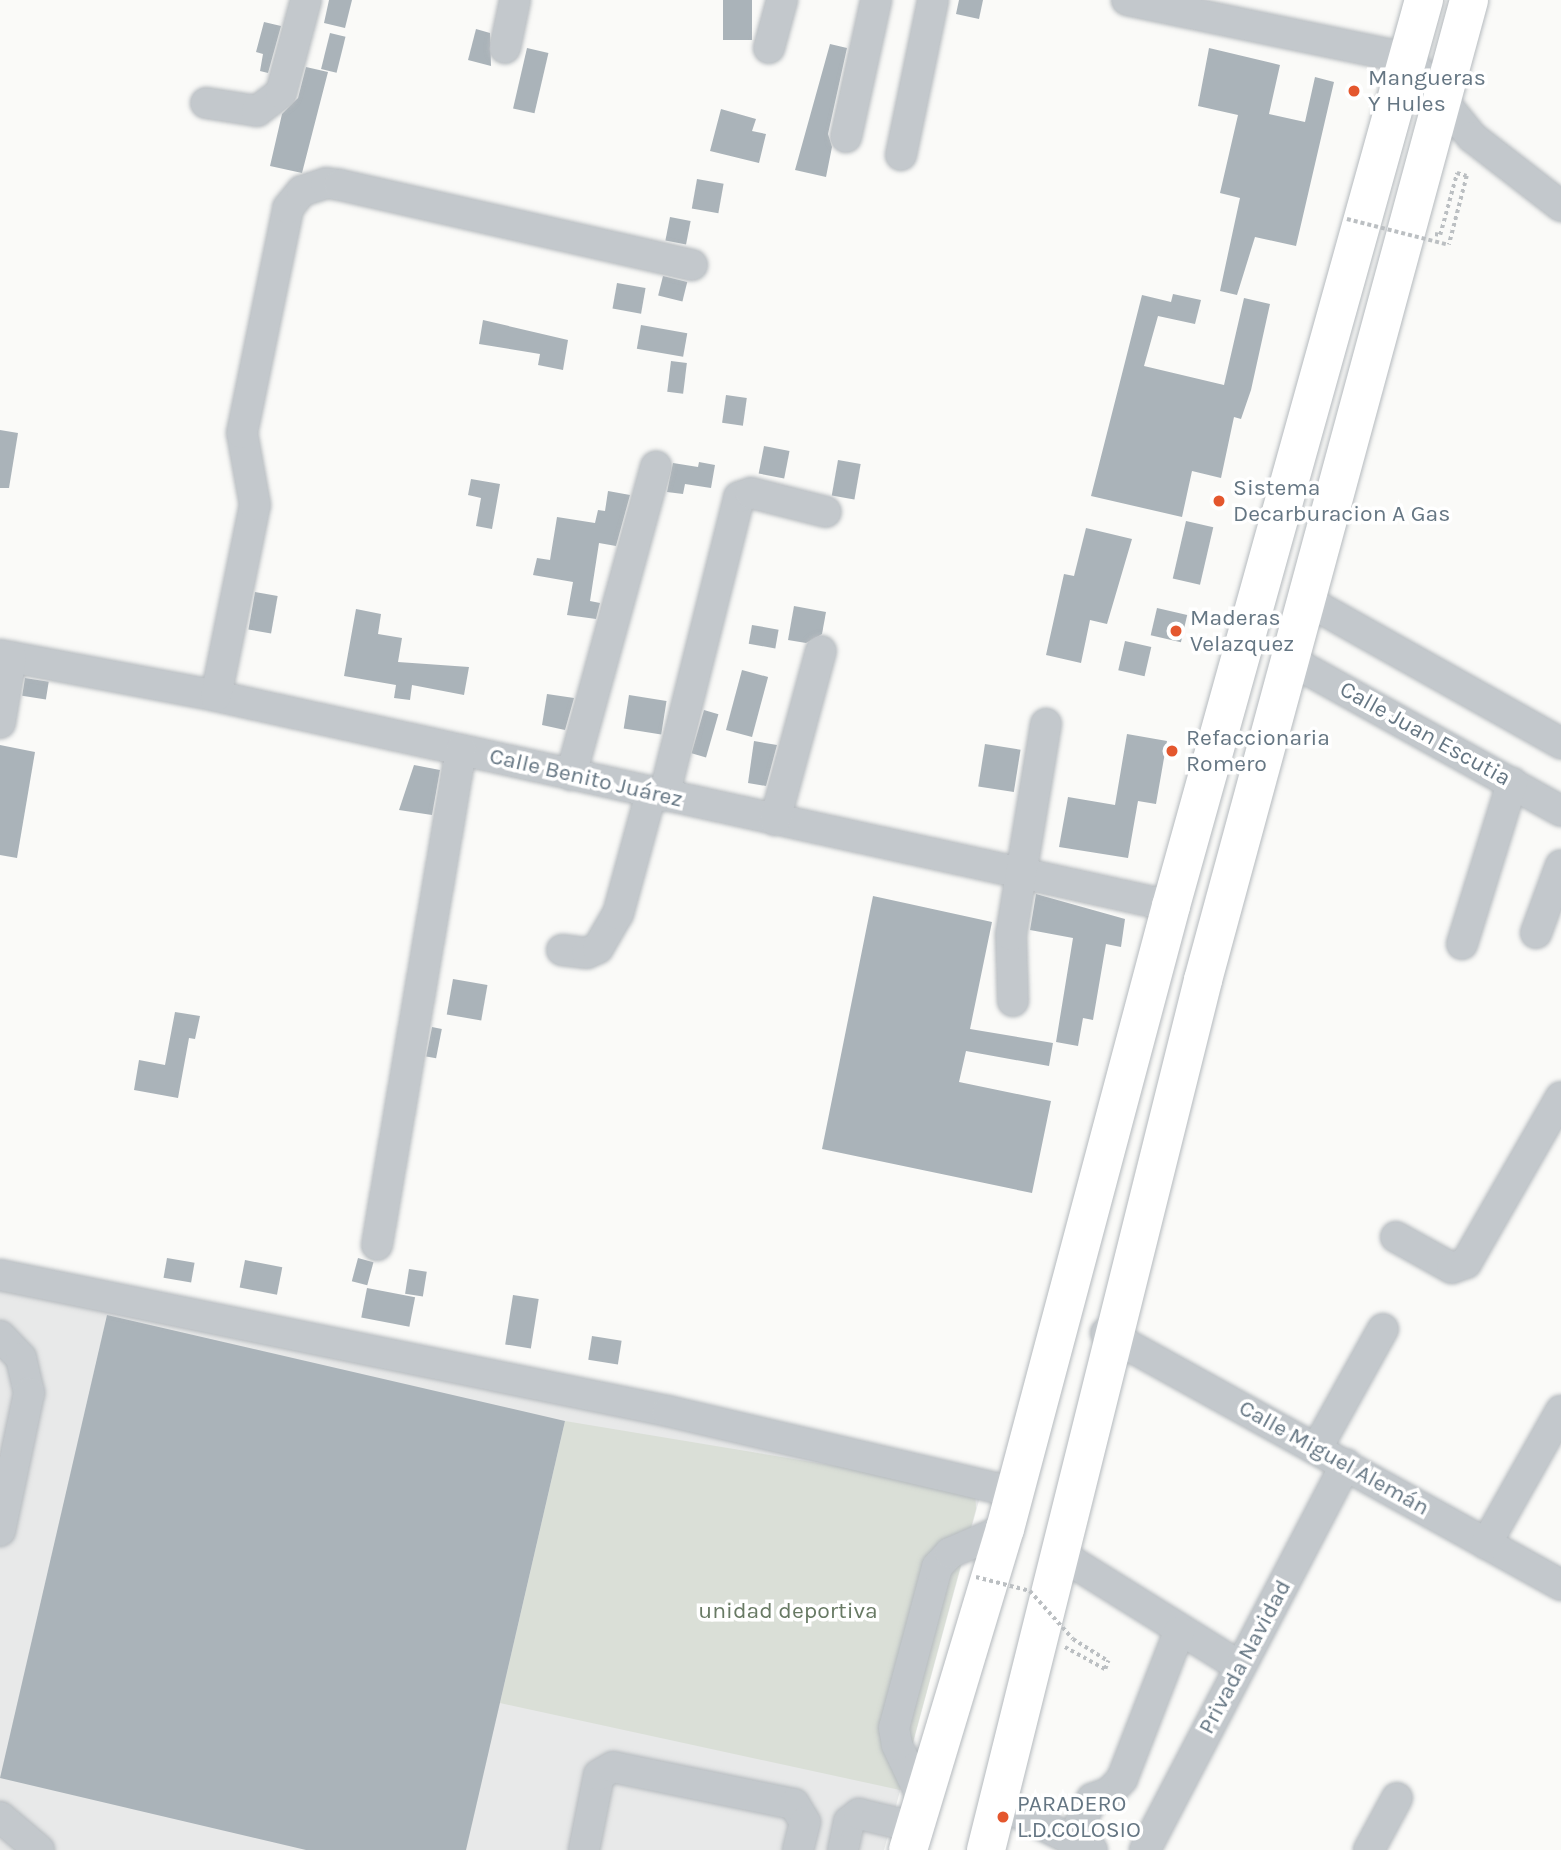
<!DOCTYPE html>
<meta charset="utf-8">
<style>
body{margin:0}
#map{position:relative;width:1561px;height:1850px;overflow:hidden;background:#fafaf8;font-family:Karla,sans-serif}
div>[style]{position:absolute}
.built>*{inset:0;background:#e8e9e9}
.green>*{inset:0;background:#dadfd7}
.building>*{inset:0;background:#aab3b9;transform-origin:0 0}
.path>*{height:3.5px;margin-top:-1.75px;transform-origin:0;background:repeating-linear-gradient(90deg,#bbbfc2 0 3.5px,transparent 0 7px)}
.roads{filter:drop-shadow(0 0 2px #b5babe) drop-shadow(0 0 2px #b5babe)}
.minor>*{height:30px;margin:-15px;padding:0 15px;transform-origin:15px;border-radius:15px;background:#c3c8cc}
.major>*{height:38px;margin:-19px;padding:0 19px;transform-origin:19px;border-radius:19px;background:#fff}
.path-bridge>*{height:3.5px;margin-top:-1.75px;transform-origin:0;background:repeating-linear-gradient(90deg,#bbbfc2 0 3.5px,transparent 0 7px)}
.dots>*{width:19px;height:19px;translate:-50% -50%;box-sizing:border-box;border:4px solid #fff;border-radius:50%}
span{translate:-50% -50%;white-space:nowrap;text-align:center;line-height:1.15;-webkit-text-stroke:7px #fff;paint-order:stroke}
.poi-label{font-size:23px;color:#657683}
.left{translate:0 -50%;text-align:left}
.street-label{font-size:23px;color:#657683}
.park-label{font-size:23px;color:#687a64}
</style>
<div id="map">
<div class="built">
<i style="clip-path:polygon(0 1273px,987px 1471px,884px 1850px,0 1850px)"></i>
</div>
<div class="green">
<i style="clip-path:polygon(565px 1421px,975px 1489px,976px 1509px,900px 1790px,500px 1703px)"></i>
</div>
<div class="building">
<i style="clip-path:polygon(329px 0,352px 0,345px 28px,324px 23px)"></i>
<i style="left:723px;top:0;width:29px;height:40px"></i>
<i style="clip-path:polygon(959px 0,983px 0,979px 19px,956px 14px)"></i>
<i style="clip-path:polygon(264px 22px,281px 26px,268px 73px,260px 71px,263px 54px,256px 52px)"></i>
<i style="clip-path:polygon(476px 29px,490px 33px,491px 66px,468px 60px)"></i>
<i style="left:330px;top:33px;width:16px;height:37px;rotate:14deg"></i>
<i style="clip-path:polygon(830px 44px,847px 48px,828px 134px,832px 147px,826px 177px,795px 170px)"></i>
<i style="left:527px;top:48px;width:22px;height:62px;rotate:13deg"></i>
<i style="clip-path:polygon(1209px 48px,1280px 65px,1269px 114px,1305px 122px,1315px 77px,1334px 82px,1296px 246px,1255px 237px,1237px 295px,1220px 291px,1240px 198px,1220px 193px,1238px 115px,1198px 106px)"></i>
<i style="clip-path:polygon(306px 67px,328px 72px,302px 173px,270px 166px,282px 114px,298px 98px)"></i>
<i style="clip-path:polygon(721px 109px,756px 119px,752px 131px,766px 134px,759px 163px,710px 151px)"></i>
<i style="left:697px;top:179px;width:27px;height:30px;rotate:10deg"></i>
<i style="left:670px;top:217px;width:21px;height:24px;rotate:11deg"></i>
<i style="left:663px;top:276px;width:25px;height:20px;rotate:14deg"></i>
<i style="left:617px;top:283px;width:29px;height:26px;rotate:10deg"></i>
<i style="clip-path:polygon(1173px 294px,1201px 300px,1195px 324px,1158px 316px,1144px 366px,1224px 385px,1244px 298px,1270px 304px,1251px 390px,1241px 419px,1234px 417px,1221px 478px,1192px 471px,1182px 517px,1091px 496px,1142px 295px,1171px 302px)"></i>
<i style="clip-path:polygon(483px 320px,568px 340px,563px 370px,538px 365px,540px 354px,479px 344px)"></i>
<i style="left:641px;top:325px;width:47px;height:24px;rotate:10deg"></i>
<i style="left:671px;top:361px;width:16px;height:31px;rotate:7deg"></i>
<i style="left:726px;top:395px;width:21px;height:28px;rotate:8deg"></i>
<i style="clip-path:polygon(0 430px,18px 433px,9px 488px,0 488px)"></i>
<i style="left:764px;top:446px;width:26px;height:28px;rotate:11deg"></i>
<i style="left:838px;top:460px;width:23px;height:36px;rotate:10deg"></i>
<i style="clip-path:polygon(699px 462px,715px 465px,711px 488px,685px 484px,683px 494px,667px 492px,673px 463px,698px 467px)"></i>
<i style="clip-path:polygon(471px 479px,500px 484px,492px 529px,476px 526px,481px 498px,468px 495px)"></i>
<i style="clip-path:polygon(608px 491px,630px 495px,616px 546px,599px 543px,590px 601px,600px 603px,596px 619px,567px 615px,573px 582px,533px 575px,537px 558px,550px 560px,557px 517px,595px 523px,598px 510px,605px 511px)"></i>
<i style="left:1186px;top:521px;width:28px;height:59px;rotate:13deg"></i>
<i style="clip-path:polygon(1086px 528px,1132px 539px,1107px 624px,1090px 620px,1081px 663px,1046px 655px,1064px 574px,1074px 576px)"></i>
<i style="left:255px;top:592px;width:23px;height:38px;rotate:10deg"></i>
<i style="clip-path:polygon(794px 606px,826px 612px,822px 634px,806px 643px,788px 640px)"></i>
<i style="left:1157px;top:608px;width:31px;height:28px;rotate:13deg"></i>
<i style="clip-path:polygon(356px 609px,381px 614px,378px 634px,402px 638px,398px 662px,469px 667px,464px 695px,412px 685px,410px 700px,394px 698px,396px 685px,344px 676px)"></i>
<i style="left:752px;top:625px;width:27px;height:19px;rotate:10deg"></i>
<i style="left:1125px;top:641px;width:27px;height:30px;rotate:13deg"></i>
<i style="left:742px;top:670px;width:27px;height:62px;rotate:15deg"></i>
<i style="left:25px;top:678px;width:24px;height:18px;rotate:9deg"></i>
<i style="clip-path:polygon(547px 694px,574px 698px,565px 730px,542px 725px)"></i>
<i style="left:629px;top:695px;width:38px;height:34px;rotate:9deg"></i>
<i style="left:704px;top:710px;width:15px;height:45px;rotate:16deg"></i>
<i style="clip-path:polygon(1127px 734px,1167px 741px,1156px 804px,1138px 801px,1128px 858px,1059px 847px,1068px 797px,1115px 805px)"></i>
<i style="clip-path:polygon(754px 741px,777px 745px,766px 786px,748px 783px)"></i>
<i style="left:985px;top:744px;width:36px;height:43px;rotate:9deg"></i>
<i style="clip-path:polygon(0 745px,35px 752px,17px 858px,0 855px)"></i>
<i style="clip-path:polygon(414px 765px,440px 770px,432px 815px,399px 810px)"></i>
<i style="clip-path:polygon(1036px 894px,1125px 919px,1121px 947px,1106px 944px,1093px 1020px,1083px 1018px,1078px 1046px,1056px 1042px,1073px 938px,1030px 930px)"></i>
<i style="clip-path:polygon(873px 896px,992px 922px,970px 1029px,1053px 1043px,1049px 1066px,966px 1051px,959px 1082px,1051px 1101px,1032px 1193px,822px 1149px)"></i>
<i style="left:453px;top:979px;width:35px;height:36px;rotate:10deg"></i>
<i style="clip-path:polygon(175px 1012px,200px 1016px,195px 1039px,189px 1038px,178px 1098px,134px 1090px,139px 1060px,165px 1065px)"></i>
<i style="left:432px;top:1027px;width:10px;height:30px;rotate:11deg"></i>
<i style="left:167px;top:1258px;width:28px;height:20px;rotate:10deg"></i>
<i style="left:358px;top:1258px;width:16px;height:24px;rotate:15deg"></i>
<i style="left:245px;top:1260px;width:38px;height:28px;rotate:11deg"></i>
<i style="left:409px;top:1269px;width:18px;height:25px;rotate:9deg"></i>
<i style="left:367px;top:1288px;width:49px;height:30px;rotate:11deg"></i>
<i style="left:513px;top:1295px;width:26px;height:50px;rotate:9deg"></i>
<i style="clip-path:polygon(107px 1315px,565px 1421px,466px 1850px,306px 1850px,0 1778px)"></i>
<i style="left:592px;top:1336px;width:30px;height:24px;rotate:9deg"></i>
</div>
<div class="path">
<i style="left:1435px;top:234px;width:5px;rotate:11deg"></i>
<i style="left:1440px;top:235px;width:64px;rotate:-74.7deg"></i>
<i style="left:1457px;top:173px;width:10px;rotate:17deg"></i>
<i style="left:1467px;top:176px;width:71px;rotate:104.6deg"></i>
<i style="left:1065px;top:1647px;width:46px;rotate:28.8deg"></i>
<i style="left:1105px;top:1669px;width:9px;rotate:-69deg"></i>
</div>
<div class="roads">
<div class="minor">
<i style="left:1127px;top:0;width:287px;rotate:11.7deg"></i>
<i style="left:1408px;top:58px;width:102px;rotate:51deg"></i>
<i style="left:1472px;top:137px;width:113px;rotate:37.8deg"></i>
<i style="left:505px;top:48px;width:49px;rotate:-78.2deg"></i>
<i style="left:769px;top:48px;width:50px;rotate:-74.8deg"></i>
<i style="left:206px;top:103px;width:52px;rotate:8.9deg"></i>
<i style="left:257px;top:111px;width:30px;rotate:-37deg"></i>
<i style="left:281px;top:93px;width:96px;rotate:-75deg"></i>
<i style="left:846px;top:137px;width:140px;rotate:-77.6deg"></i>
<i style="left:901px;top:155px;width:158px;rotate:-78.3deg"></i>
<i style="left:1304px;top:599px;width:295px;rotate:29.3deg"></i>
<i style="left:0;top:655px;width:220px;rotate:10.7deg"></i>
<i style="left:216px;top:696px;width:978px;rotate:12.4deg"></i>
<i style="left:1288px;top:659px;width:312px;rotate:29.1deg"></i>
<i style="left:216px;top:696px;width:195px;rotate:-78.5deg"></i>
<i style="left:255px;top:505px;width:73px;rotate:-100.2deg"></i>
<i style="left:242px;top:433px;width:230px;rotate:-78.4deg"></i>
<i style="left:288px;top:208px;width:22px;rotate:-51deg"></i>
<i style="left:302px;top:191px;width:25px;rotate:-18deg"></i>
<i style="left:326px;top:183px;width:14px;rotate:8deg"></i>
<i style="left:340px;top:185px;width:361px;rotate:12.8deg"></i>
<i style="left:0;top:723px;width:67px;rotate:-80.5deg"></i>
<i style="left:571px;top:775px;width:320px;rotate:-74.6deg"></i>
<i style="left:664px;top:796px;width:308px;rotate:-75.9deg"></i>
<i style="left:739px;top:497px;width:13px;rotate:-18deg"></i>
<i style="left:751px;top:493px;width:77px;rotate:14.2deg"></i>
<i style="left:775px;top:820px;width:175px;rotate:-74.8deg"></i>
<i style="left:1536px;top:933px;width:72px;rotate:-69.8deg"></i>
<i style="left:1462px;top:944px;width:169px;rotate:-72.7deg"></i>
<i style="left:562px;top:950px;width:25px;rotate:7deg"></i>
<i style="left:587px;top:953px;width:12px;rotate:-24deg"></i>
<i style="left:598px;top:948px;width:39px;rotate:-60deg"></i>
<i style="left:618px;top:914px;width:125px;rotate:-74.7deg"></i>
<i style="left:1013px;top:1001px;width:66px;rotate:-91.7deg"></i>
<i style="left:1011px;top:935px;width:214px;rotate:-80.6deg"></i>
<i style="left:1396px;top:1237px;width:64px;rotate:29deg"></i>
<i style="left:1452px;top:1268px;width:15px;rotate:-20deg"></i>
<i style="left:1466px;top:1263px;width:191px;rotate:-60.2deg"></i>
<i style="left:377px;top:1245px;width:502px;rotate:-80.37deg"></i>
<i style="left:0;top:1275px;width:682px;rotate:11.51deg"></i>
<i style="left:668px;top:1411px;width:355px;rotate:13.2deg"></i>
<i style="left:1106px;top:1333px;width:520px;rotate:28.98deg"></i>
<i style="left:0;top:1336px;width:30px;rotate:46deg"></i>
<i style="left:21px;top:1358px;width:36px;rotate:77deg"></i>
<i style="left:29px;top:1393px;width:141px;rotate:101.9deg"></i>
<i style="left:1317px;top:1448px;width:136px;rotate:-61deg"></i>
<i style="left:1486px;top:1544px;width:153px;rotate:-60.6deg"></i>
<i style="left:1061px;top:1555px;width:210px;rotate:31.9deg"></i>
<i style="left:922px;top:1798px;width:59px;rotate:-115.3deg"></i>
<i style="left:897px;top:1745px;width:17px;rotate:-100deg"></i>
<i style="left:894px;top:1728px;width:167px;rotate:-75deg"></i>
<i style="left:937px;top:1567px;width:19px;rotate:-47deg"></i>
<i style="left:950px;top:1553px;width:60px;rotate:-23.6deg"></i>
<i style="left:999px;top:1803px;width:104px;rotate:26.8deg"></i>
<i style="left:0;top:1817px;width:51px;rotate:40.2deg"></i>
<i style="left:1072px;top:1840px;width:46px;rotate:-64deg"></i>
<i style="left:1092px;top:1799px;width:19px;rotate:-21deg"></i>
<i style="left:1110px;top:1792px;width:18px;rotate:-47deg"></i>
<i style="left:1122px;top:1779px;width:158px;rotate:-68.8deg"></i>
<i style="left:584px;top:1850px;width:76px;rotate:-78.7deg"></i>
<i style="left:599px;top:1775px;width:16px;rotate:-30deg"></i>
<i style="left:613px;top:1767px;width:185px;rotate:11.6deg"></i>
<i style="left:794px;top:1804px;width:21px;rotate:59deg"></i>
<i style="left:805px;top:1822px;width:29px;rotate:104deg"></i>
<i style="left:843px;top:1850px;width:29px;rotate:-78deg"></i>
<i style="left:849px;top:1822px;width:13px;rotate:-39deg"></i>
<i style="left:859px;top:1814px;width:57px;rotate:13.3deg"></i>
<i style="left:1145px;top:1850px;width:435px;rotate:-62.5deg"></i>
<i style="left:1369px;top:1850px;width:59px;rotate:-61.7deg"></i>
</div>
<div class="major">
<i style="left:908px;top:1850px;width:335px;rotate:-73.2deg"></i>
<i style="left:1005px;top:1529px;width:645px;rotate:-75.08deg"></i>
<i style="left:1171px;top:906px;width:941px;rotate:-74.4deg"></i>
<i style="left:986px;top:1850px;width:897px;rotate:-75.99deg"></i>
<i style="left:1203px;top:980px;width:1015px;rotate:-74.81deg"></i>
</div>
</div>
<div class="path-bridge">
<i style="left:1347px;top:219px;width:105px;rotate:14.3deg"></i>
<i style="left:976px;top:1577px;width:56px;rotate:14.5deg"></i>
<i style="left:1030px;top:1591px;width:64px;rotate:48.1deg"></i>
<i style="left:1073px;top:1639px;width:41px;rotate:32.2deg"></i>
</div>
<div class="dots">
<i style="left:1354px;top:91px;background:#e4572e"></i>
<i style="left:1219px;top:501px;background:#e4572e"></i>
<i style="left:1176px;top:631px;background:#e4572e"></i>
<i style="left:1172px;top:751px;background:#e4572e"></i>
<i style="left:1003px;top:1817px;background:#e4572e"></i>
</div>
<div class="poi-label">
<span class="left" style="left:1368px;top:91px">Mangueras<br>Y Hules</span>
<span class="left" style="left:1233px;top:501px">Sistema<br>Decarburacion A Gas</span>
<span class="left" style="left:1190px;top:631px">Maderas<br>Velazquez</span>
<span class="left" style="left:1186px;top:751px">Refaccionaria<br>Romero</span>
<span class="left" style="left:1017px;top:1817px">PARADERO<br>L.D.COLOSIO</span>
</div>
<div class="street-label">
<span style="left:1425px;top:734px;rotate:29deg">Calle Juan Escutia</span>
<span style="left:586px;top:778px;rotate:13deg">Calle Benito Juárez</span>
<span style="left:1334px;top:1458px;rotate:29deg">Calle Miguel Alemán</span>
<span style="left:1245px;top:1657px;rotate:-62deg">Privada Navidad</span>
</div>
<div class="park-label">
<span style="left:788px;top:1611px">unidad deportiva</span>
</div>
</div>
